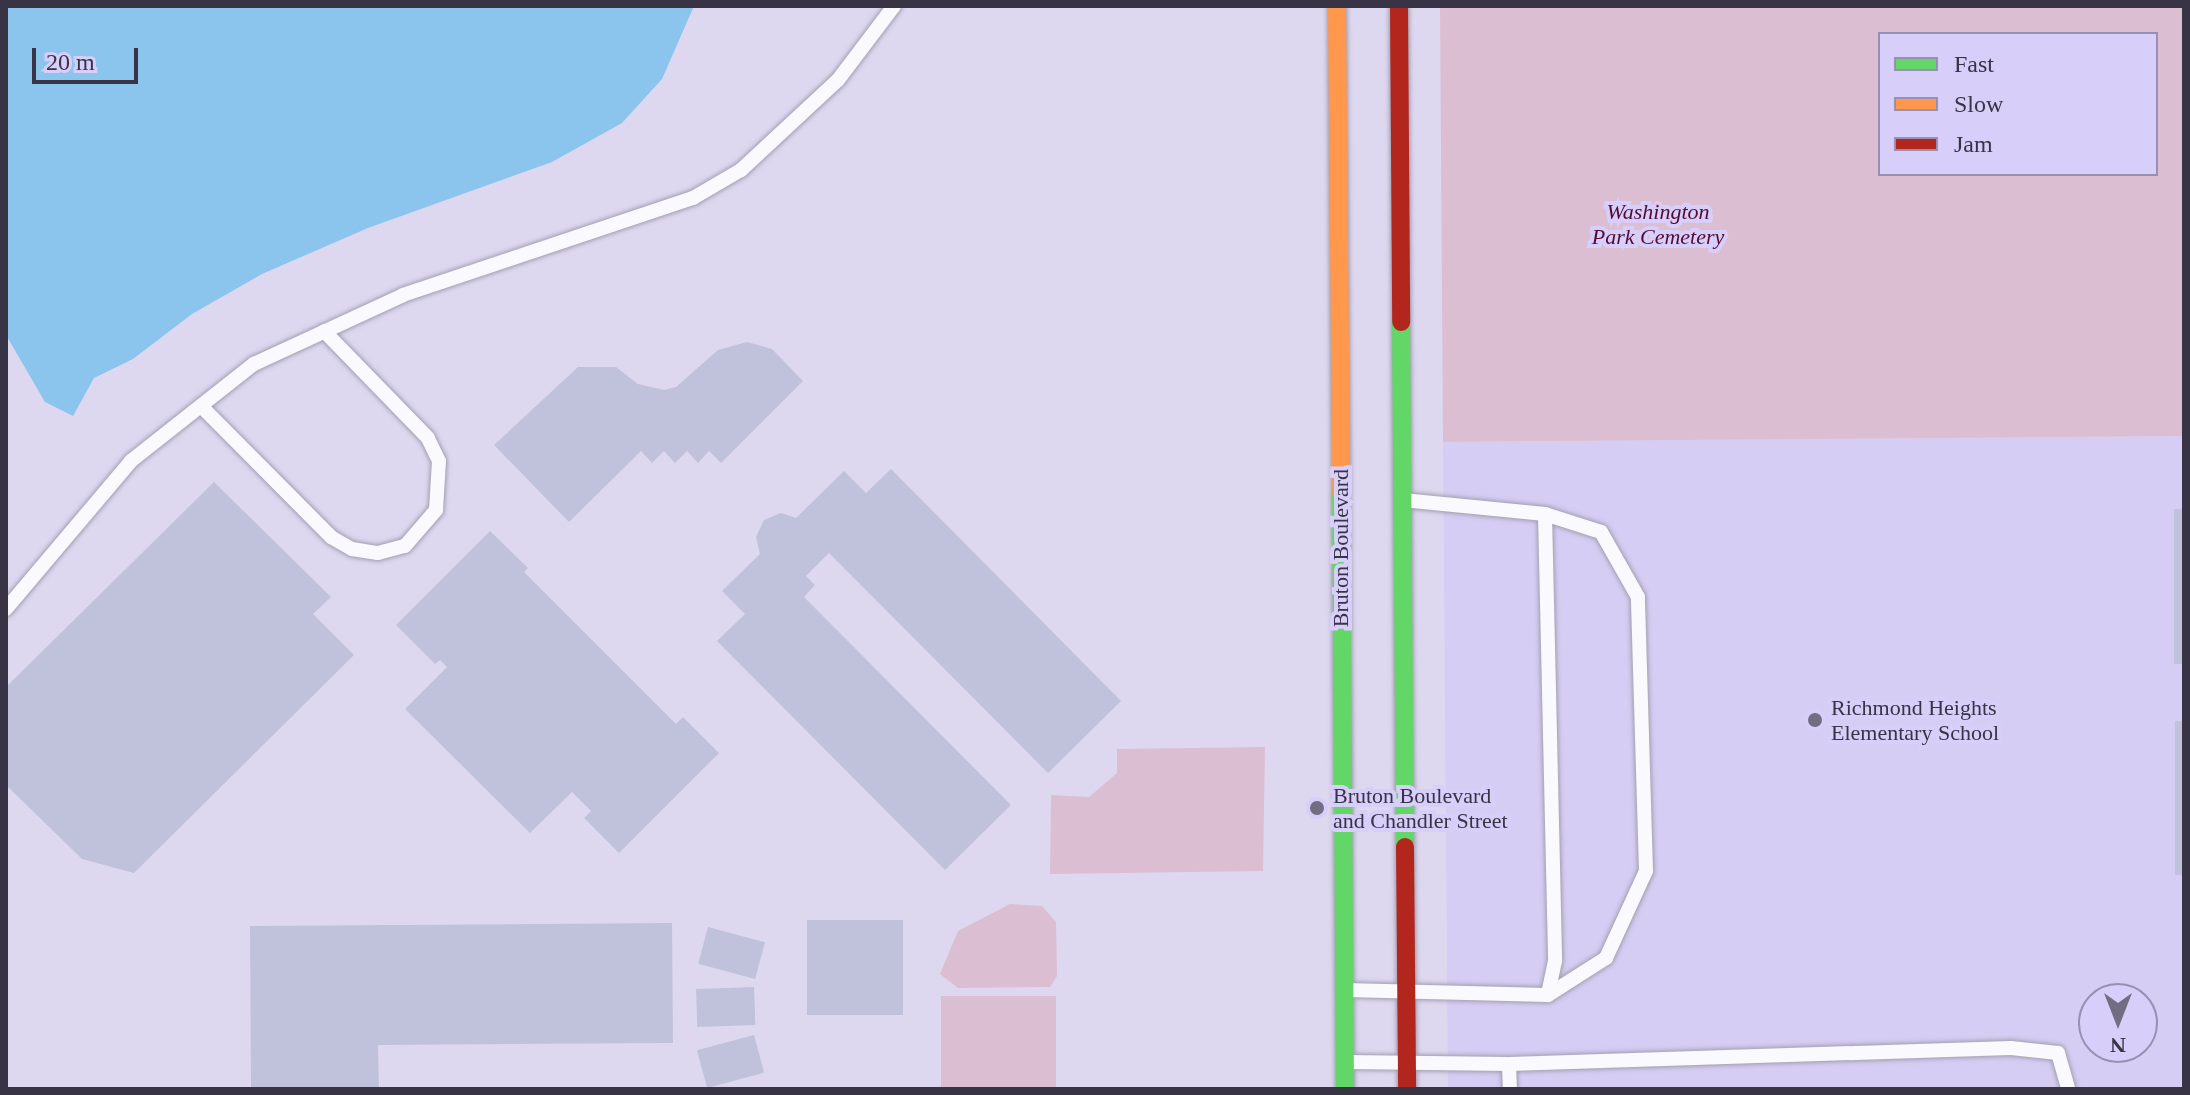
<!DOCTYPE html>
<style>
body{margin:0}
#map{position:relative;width:2190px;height:1095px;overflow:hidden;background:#ddd8f0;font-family:"Times New Roman",serif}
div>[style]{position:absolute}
.built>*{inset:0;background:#d5cdf3}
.green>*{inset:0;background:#dcbed3;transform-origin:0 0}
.water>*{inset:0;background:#8bc4ec}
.building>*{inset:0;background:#c0c1da;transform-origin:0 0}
.roads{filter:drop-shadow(0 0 2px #a39fb1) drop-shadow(0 0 2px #a39fb1)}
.lane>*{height:14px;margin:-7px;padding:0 7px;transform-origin:7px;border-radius:7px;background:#faf9fd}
.fast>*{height:18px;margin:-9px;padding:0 9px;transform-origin:9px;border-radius:9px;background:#63d668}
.slow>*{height:18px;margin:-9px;padding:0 9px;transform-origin:9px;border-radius:9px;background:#ff974d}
.jam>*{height:18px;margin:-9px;padding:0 9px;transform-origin:9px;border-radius:9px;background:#b3261e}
.dots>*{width:22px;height:22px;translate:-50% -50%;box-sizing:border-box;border:4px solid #d7cefa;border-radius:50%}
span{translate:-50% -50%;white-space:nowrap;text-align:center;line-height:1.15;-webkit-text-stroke:8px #d7cefa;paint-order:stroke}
.park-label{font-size:22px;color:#530b31;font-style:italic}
.street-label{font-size:22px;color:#383445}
.poi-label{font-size:22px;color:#383445}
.left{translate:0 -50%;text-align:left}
.frame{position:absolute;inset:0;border:8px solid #383445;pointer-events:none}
.legend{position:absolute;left:1878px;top:32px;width:280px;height:144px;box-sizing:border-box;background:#d7cefa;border:2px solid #9790b2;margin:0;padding:10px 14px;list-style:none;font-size:24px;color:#383445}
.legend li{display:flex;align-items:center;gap:16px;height:40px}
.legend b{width:40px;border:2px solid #9790b2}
.north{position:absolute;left:2078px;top:983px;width:80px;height:80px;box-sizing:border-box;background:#d7cefa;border:2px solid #9790b2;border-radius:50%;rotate:180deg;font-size:22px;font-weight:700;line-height:32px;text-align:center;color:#383445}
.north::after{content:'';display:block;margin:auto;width:28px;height:36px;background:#726d81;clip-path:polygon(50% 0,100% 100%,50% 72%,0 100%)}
.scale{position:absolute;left:32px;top:48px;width:106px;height:36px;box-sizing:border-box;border:4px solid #383445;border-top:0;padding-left:10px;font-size:24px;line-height:28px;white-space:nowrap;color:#383445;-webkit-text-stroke:6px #d7cefa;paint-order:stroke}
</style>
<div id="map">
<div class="built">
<i style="clip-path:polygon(evenodd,2184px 436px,2184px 1089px,1448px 1089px,1443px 442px,2184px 436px,2094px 999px,2142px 999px,2142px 1047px,2094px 1047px,2094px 999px)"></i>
</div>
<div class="green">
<i style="clip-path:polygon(evenodd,1440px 6px,2184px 6px,2184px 436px,1443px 442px,1440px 6px,1880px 34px,2156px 34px,2156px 174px,1880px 174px,1880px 34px)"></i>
<i style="clip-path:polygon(1265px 747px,1263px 871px,1050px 874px,1051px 795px,1089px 797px,1117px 773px,1117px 749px)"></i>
<i style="clip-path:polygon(1010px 904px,1042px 906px,1056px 922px,1057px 976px,1050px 987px,958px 988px,940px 974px,958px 931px)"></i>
<i style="left:1056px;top:996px;width:93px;height:115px;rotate:90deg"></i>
</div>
<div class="water">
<i style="clip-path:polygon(6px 6px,694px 6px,662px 79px,622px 123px,552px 162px,368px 228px,262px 274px,192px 314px,133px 359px,94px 378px,73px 416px,45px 402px,6px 335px)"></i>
</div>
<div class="building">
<i style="clip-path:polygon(747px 342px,772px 349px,803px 381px,721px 463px,709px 451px,698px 463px,687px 451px,675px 463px,664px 451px,652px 463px,641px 451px,569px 522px,494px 445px,578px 367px,616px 367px,638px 384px,664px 390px,676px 387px,718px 350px)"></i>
<i style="clip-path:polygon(891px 469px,1121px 701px,1048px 773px,829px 553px,806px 576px,815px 585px,804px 597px,1011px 805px,945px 870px,717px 641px,745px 614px,722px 591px,760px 554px,756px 537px,764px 520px,781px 513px,796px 518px,844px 471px,866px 493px)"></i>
<i style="clip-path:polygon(214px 482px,331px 597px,313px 614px,354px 655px,134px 873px,82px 859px,6px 785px,6px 687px)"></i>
<i style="left:2174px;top:509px;width:10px;height:155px"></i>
<i style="clip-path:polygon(490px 531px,528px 568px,524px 572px,676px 724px,683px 717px,719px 753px,619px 853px,584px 818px,591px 811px,572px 792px,530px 833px,405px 709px,447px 667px,440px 660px,435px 664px,396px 625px)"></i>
<i style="left:2175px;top:721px;width:9px;height:154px"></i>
<i style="left:807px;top:920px;width:96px;height:95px"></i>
<i style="clip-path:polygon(672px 923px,673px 1043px,378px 1045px,379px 1089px,251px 1089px,250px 926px)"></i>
<i style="left:708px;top:927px;width:59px;height:38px;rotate:15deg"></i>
<i style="left:754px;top:987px;width:38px;height:58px;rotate:88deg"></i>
<i style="left:754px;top:1035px;width:39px;height:59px;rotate:75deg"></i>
</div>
<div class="roads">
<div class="lane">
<i style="left:201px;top:406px;width:185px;rotate:45.2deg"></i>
<i style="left:331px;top:537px;width:24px;rotate:30deg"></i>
<i style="left:352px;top:549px;width:26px;rotate:9deg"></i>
<i style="left:378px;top:553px;width:28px;rotate:-15deg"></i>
<i style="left:405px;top:546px;width:48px;rotate:-49.3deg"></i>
<i style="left:436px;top:510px;width:49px;rotate:-86.5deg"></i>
<i style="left:439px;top:461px;width:25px;rotate:-116deg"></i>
<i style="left:428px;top:438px;width:149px;rotate:-134.2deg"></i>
<i style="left:1545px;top:514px;width:447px;rotate:88.7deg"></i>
<i style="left:1555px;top:961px;width:35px;rotate:102deg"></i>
<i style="left:6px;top:609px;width:194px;rotate:-49.8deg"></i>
<i style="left:131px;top:461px;width:157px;rotate:-38.3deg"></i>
<i style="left:254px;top:364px;width:164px;rotate:-24.8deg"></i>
<i style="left:403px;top:295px;width:306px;rotate:-18.5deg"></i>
<i style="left:693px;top:198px;width:56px;rotate:-30.3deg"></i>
<i style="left:741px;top:170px;width:132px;rotate:-42.9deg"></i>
<i style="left:838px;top:80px;width:93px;rotate:-52.9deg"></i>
<i style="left:1345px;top:990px;width:203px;rotate:1.4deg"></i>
<i style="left:1548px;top:995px;width:69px;rotate:-32.5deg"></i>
<i style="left:1606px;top:958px;width:96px;rotate:-65.3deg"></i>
<i style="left:1646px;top:871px;width:274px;rotate:-91.7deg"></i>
<i style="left:1638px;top:597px;width:75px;rotate:-119.6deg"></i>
<i style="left:1601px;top:532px;width:59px;rotate:-162.2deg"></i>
<i style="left:1545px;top:514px;width:143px;rotate:-174.4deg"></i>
<i style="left:1346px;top:1062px;width:163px;rotate:0.7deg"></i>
<i style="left:1509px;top:1064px;width:502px;rotate:-1.83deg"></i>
<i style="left:2011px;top:1048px;width:47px;rotate:6.1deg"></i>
<i style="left:2058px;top:1053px;width:37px;rotate:74deg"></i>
<i style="left:1509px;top:1064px;width:25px;rotate:88deg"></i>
</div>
<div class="fast">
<i style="left:1401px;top:322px;width:525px;rotate:89.56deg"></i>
<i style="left:1341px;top:494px;width:595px;rotate:89.61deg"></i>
</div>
<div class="slow">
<i style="left:1337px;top:6px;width:488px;rotate:89.5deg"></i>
</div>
<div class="jam">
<i style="left:1399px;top:6px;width:316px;rotate:89.6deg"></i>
<i style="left:1405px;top:847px;width:242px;rotate:89.5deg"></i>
</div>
</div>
<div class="dots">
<i style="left:1815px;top:720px;background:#726d81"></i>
<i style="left:1317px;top:808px;background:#726d81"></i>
</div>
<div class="park-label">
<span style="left:1658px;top:224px">Washington<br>Park Cemetery</span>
</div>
<div class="street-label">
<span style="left:1341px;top:548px;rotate:-90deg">Bruton Boulevard</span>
</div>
<div class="poi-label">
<span class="left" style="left:1831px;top:720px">Richmond Heights<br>Elementary School</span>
<span class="left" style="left:1333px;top:808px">Bruton Boulevard<br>and Chandler Street</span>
</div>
<div class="frame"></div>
<ul class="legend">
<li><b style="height:10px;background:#63d668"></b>Fast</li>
<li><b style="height:10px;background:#ff974d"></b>Slow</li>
<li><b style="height:10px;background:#b3261e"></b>Jam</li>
</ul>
<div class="north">N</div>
<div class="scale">20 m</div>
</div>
